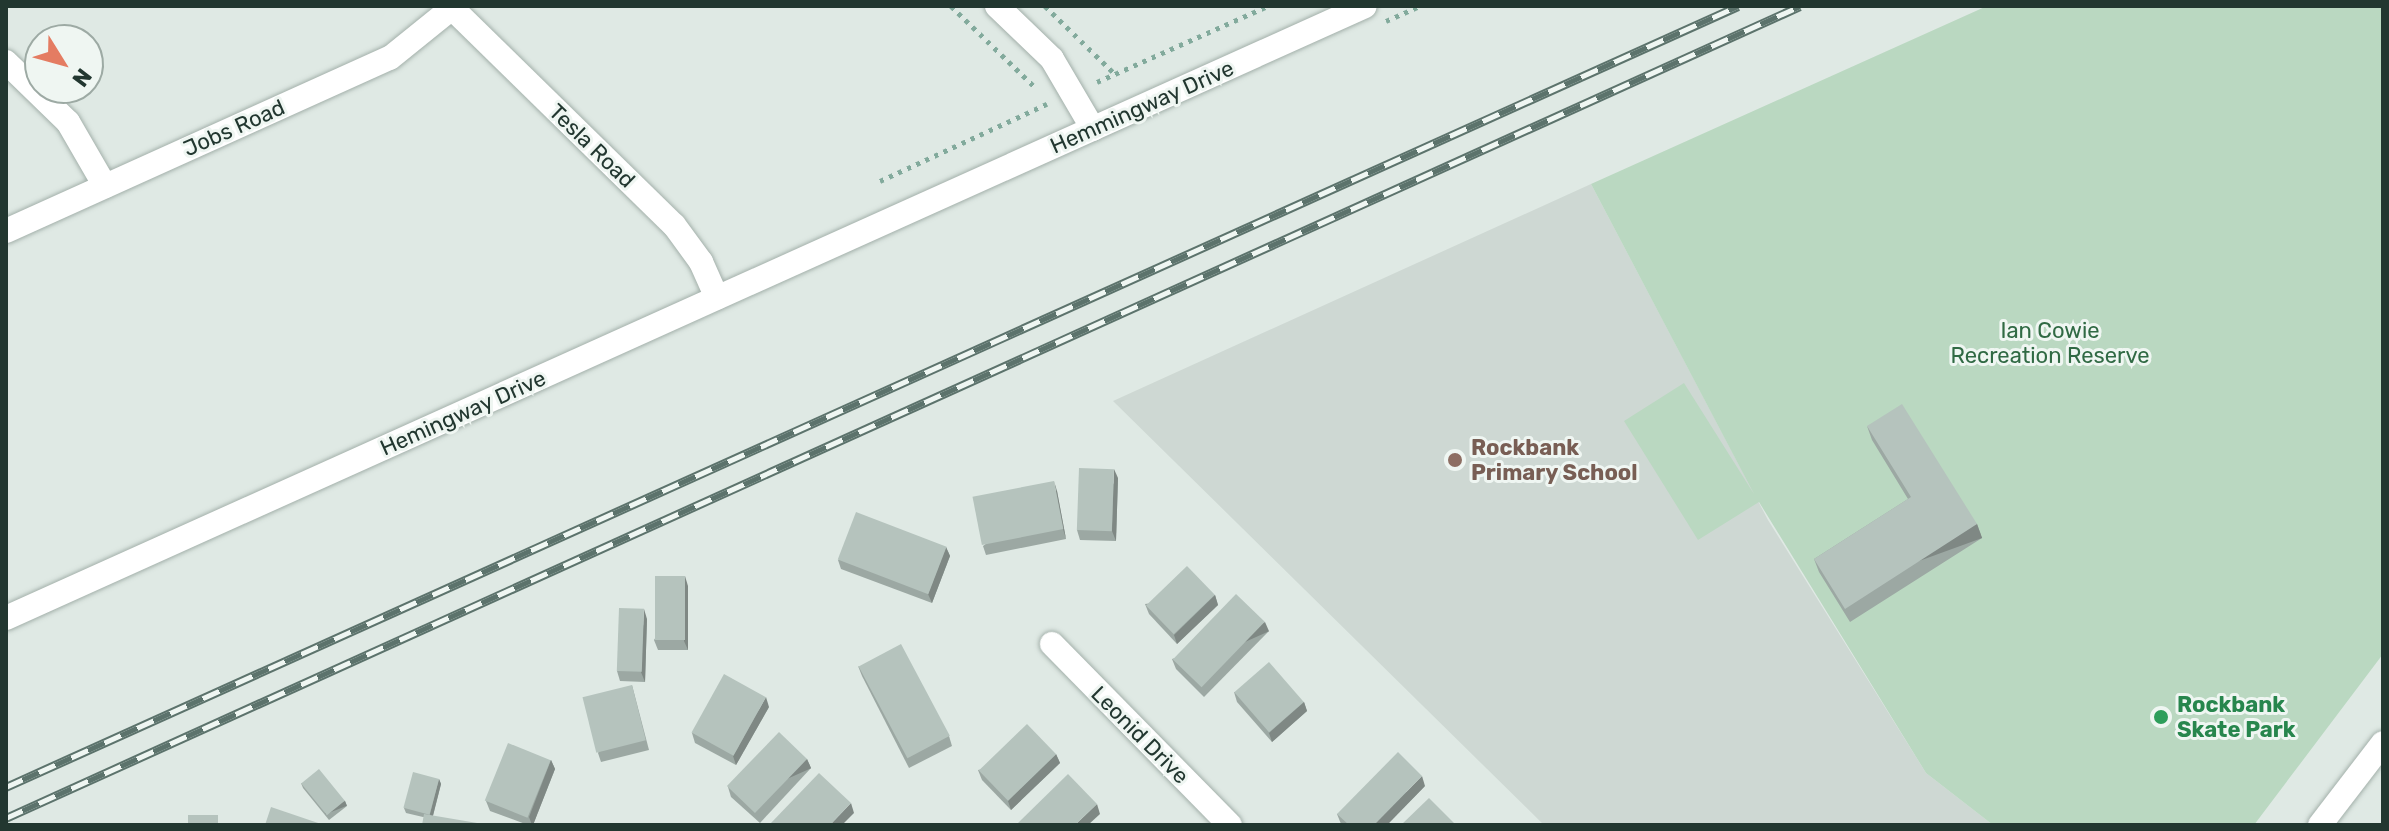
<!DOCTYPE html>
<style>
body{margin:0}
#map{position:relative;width:2389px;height:831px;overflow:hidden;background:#dfe9e4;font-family:Rubik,sans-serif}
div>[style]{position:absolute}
.built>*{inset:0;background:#ced8d3}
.green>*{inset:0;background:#bad8c1}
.path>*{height:5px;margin-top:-2.5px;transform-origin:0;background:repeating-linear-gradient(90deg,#82aa9c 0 4px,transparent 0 10px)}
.roads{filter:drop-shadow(0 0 2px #a3b0aa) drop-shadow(0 0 2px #a3b0aa)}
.street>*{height:24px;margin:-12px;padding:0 12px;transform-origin:12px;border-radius:12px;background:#fff}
.rail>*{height:9px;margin-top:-4.5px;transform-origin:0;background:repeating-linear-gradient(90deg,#eff6f2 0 18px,#5c736c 0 36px);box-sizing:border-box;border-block:2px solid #5c736c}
.wall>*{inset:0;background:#9ca8a3}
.shaded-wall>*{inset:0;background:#7f8884;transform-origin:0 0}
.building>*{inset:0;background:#b5c3bd;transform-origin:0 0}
.dots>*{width:22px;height:22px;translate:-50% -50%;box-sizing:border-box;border:4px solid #eff6f2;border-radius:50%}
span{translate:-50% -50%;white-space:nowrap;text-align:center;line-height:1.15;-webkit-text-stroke:6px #eff6f2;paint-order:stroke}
.street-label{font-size:22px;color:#223730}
.park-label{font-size:22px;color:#306a44}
.education-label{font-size:22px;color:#785e54;font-weight:700}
.left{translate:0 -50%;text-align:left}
.leisure-label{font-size:22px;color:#27864d;font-weight:700}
.frame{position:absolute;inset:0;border:8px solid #223730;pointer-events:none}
.north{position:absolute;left:24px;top:24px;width:80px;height:80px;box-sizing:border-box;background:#eff6f2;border:2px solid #9daaa4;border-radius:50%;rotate:127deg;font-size:22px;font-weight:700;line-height:32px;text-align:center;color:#223730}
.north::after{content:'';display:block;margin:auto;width:28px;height:36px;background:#e47c62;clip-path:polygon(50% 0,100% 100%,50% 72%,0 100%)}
</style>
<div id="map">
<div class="built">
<i style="clip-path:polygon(1591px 184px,1768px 520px,1926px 773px,1993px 825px,1544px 825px,1113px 401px)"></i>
</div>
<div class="green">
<i style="clip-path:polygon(1987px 6px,2383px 6px,2383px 654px,2254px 825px,1993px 825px,1926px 773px,1759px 502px,1698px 540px,1624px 421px,1684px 383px,1754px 494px,1591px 184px)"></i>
</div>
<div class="path">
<i style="left:951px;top:6px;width:118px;rotate:44deg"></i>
<i style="left:1045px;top:6px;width:98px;rotate:44.2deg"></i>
<i style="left:1386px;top:21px;width:37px;rotate:-24deg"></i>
<i style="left:1097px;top:82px;width:187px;rotate:-24deg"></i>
<i style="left:880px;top:181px;width:184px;rotate:-24.8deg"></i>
</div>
<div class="roads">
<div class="street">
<i style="left:450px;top:6px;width:313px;rotate:44.4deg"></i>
<i style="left:674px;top:225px;width:46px;rotate:53.9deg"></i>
<i style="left:701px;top:262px;width:39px;rotate:66deg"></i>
<i style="left:997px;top:6px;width:76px;rotate:43.9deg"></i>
<i style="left:1052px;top:59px;width:81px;rotate:59.6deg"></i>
<i style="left:6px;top:62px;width:86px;rotate:44.1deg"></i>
<i style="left:68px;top:122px;width:74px;rotate:60deg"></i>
<i style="left:6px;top:231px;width:421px;rotate:-24.3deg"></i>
<i style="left:390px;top:58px;width:80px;rotate:-38.9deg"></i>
<i style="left:6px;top:618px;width:1490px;rotate:-24.24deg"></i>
<i style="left:1052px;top:644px;width:254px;rotate:45.5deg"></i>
<i style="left:2320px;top:825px;width:103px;rotate:-52.5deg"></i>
</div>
</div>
<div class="rail">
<i style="left:6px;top:787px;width:1900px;rotate:-24.27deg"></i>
<i style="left:6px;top:818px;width:1969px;rotate:-24.35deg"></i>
</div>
<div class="wall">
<i style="clip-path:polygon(1867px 426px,1977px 524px,1982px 538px,1850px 622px,1819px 572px,1814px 559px,1908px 499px,1872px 440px)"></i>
<i style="clip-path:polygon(1118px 478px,1116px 541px,1080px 540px,1077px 530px)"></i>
<i style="clip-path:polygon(1057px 491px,1066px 539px,986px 555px,983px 546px)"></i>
<i style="clip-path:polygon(946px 547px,950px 556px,932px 603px,841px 569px,838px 560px)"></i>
<i style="clip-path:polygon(688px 586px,688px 650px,658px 650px,654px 640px)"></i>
<i style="clip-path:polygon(1215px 595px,1218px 605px,1177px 644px,1149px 614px,1145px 604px)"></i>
<i style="clip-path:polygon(647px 619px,645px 682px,620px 681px,617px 671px)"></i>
<i style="clip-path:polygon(1269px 631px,1204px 697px,1176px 669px,1172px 659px)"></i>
<i style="clip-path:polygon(858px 666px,949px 736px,952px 746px,909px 768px,862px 676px)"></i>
<i style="clip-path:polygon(632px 685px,649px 750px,601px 762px,598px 753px)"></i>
<i style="clip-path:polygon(1234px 692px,1304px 702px,1307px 711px,1272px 742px,1237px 702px)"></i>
<i style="clip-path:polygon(769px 707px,736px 765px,695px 743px,692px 733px)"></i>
<i style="clip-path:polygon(1056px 754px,1060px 763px,1011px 810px,982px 780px,978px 770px)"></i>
<i style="clip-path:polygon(807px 759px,811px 768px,760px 823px,731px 797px,728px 787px)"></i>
<i style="clip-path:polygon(551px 760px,555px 769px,533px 825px,528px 825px,490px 811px,486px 801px)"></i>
<i style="clip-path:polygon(439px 779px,441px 784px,433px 816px,423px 817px,406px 813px,404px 808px)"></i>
<i style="clip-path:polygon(301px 783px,345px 801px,347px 806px,329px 820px,303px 788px)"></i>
<i style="clip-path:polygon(1425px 786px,1387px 825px,1342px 825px,1341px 824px,1337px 814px)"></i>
</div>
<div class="shaded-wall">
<i style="clip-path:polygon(1114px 469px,1118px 478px,1116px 541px,1112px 531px)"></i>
<i style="clip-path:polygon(1054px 481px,1057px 491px,1066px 539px,1063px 529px)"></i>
<i style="left:1977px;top:524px;width:15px;height:157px;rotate:70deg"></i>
<i style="clip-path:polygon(946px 547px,950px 556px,932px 603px,928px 594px)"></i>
<i style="clip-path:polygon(685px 576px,688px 586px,688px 650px,684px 641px)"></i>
<i style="clip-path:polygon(1215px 595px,1218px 605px,1177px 644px,1174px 635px)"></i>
<i style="clip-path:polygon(644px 609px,647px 619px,645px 682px,641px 672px)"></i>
<i style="left:1265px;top:622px;width:10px;height:91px;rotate:66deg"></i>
<i style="clip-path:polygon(766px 697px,769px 707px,736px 765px,733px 756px)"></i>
<i style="clip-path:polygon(1304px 702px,1307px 711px,1272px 742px,1269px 733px)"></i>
<i style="clip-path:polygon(1056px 754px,1060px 763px,1011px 810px,1008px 801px)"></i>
<i style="left:807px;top:759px;width:10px;height:75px;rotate:66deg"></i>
<i style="clip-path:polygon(551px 760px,555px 769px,533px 825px,532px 825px,529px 817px)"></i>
<i style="clip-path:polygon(1422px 776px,1425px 786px,1387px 825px,1374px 825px)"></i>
<i style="clip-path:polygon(439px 779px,441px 784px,432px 819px,430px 814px)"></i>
<i style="left:345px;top:801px;width:5px;height:23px;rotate:68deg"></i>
<i style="clip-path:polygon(851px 803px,854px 813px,842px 825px,830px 825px)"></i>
<i style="clip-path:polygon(1097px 804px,1100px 814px,1088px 825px,1075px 825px)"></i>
</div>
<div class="building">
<i style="clip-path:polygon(1902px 404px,1977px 524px,1845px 609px,1814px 559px,1911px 497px,1867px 426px)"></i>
<i style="left:1079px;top:468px;width:35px;height:62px;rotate:2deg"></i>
<i style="left:1054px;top:481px;width:49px;height:83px;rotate:79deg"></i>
<i style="left:856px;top:512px;width:97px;height:51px;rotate:21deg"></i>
<i style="left:1187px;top:566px;width:40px;height:57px;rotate:46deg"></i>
<i style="left:655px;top:576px;width:30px;height:64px"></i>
<i style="left:1236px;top:594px;width:40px;height:91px;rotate:44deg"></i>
<i style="left:619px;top:608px;width:25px;height:63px;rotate:2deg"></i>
<i style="left:901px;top:644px;width:104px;height:48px;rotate:62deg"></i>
<i style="left:1269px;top:662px;width:53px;height:46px;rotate:49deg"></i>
<i style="left:724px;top:674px;width:48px;height:67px;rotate:29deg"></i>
<i style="left:632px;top:685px;width:57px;height:51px;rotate:76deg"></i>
<i style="left:1027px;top:724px;width:42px;height:67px;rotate:46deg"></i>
<i style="left:779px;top:732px;width:39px;height:75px;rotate:44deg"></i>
<i style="left:508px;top:743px;width:46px;height:62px;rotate:22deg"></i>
<i style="clip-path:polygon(1398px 752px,1422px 776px,1374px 825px,1349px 825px,1337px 814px)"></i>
<i style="left:319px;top:769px;width:41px;height:23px;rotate:51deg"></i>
<i style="left:413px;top:772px;width:27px;height:37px;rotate:15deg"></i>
<i style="clip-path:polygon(819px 773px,851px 803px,830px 825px,772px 825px,770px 824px)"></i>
<i style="clip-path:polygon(1068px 774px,1097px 804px,1075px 825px,1016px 825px)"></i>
<i style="clip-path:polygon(1429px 798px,1456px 825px,1401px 825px)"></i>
<i style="clip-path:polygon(271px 807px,324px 825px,265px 825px)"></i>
<i style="clip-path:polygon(424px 814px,489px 825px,422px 825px)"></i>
<i style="left:188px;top:815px;width:30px;height:10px"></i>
</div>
<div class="dots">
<i style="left:1455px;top:460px;background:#8d6e63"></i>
<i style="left:2161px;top:717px;background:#2e9e5b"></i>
</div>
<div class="street-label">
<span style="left:1142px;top:107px;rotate:-24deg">Hemmingway Drive</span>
<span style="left:234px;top:128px;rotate:-24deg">Jobs Road</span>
<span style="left:592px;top:146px;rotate:44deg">Tesla Road</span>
<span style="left:463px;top:413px;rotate:-24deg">Hemingway Drive</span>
<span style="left:1140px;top:735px;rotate:45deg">Leonid Drive</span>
</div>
<div class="park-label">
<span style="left:2050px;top:343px">Ian Cowie<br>Recreation Reserve</span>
</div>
<div class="education-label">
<span class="left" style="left:1471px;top:460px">Rockbank<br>Primary School</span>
</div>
<div class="leisure-label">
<span class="left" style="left:2177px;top:717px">Rockbank<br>Skate Park</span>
</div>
<div class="frame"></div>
<div class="north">N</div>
</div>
